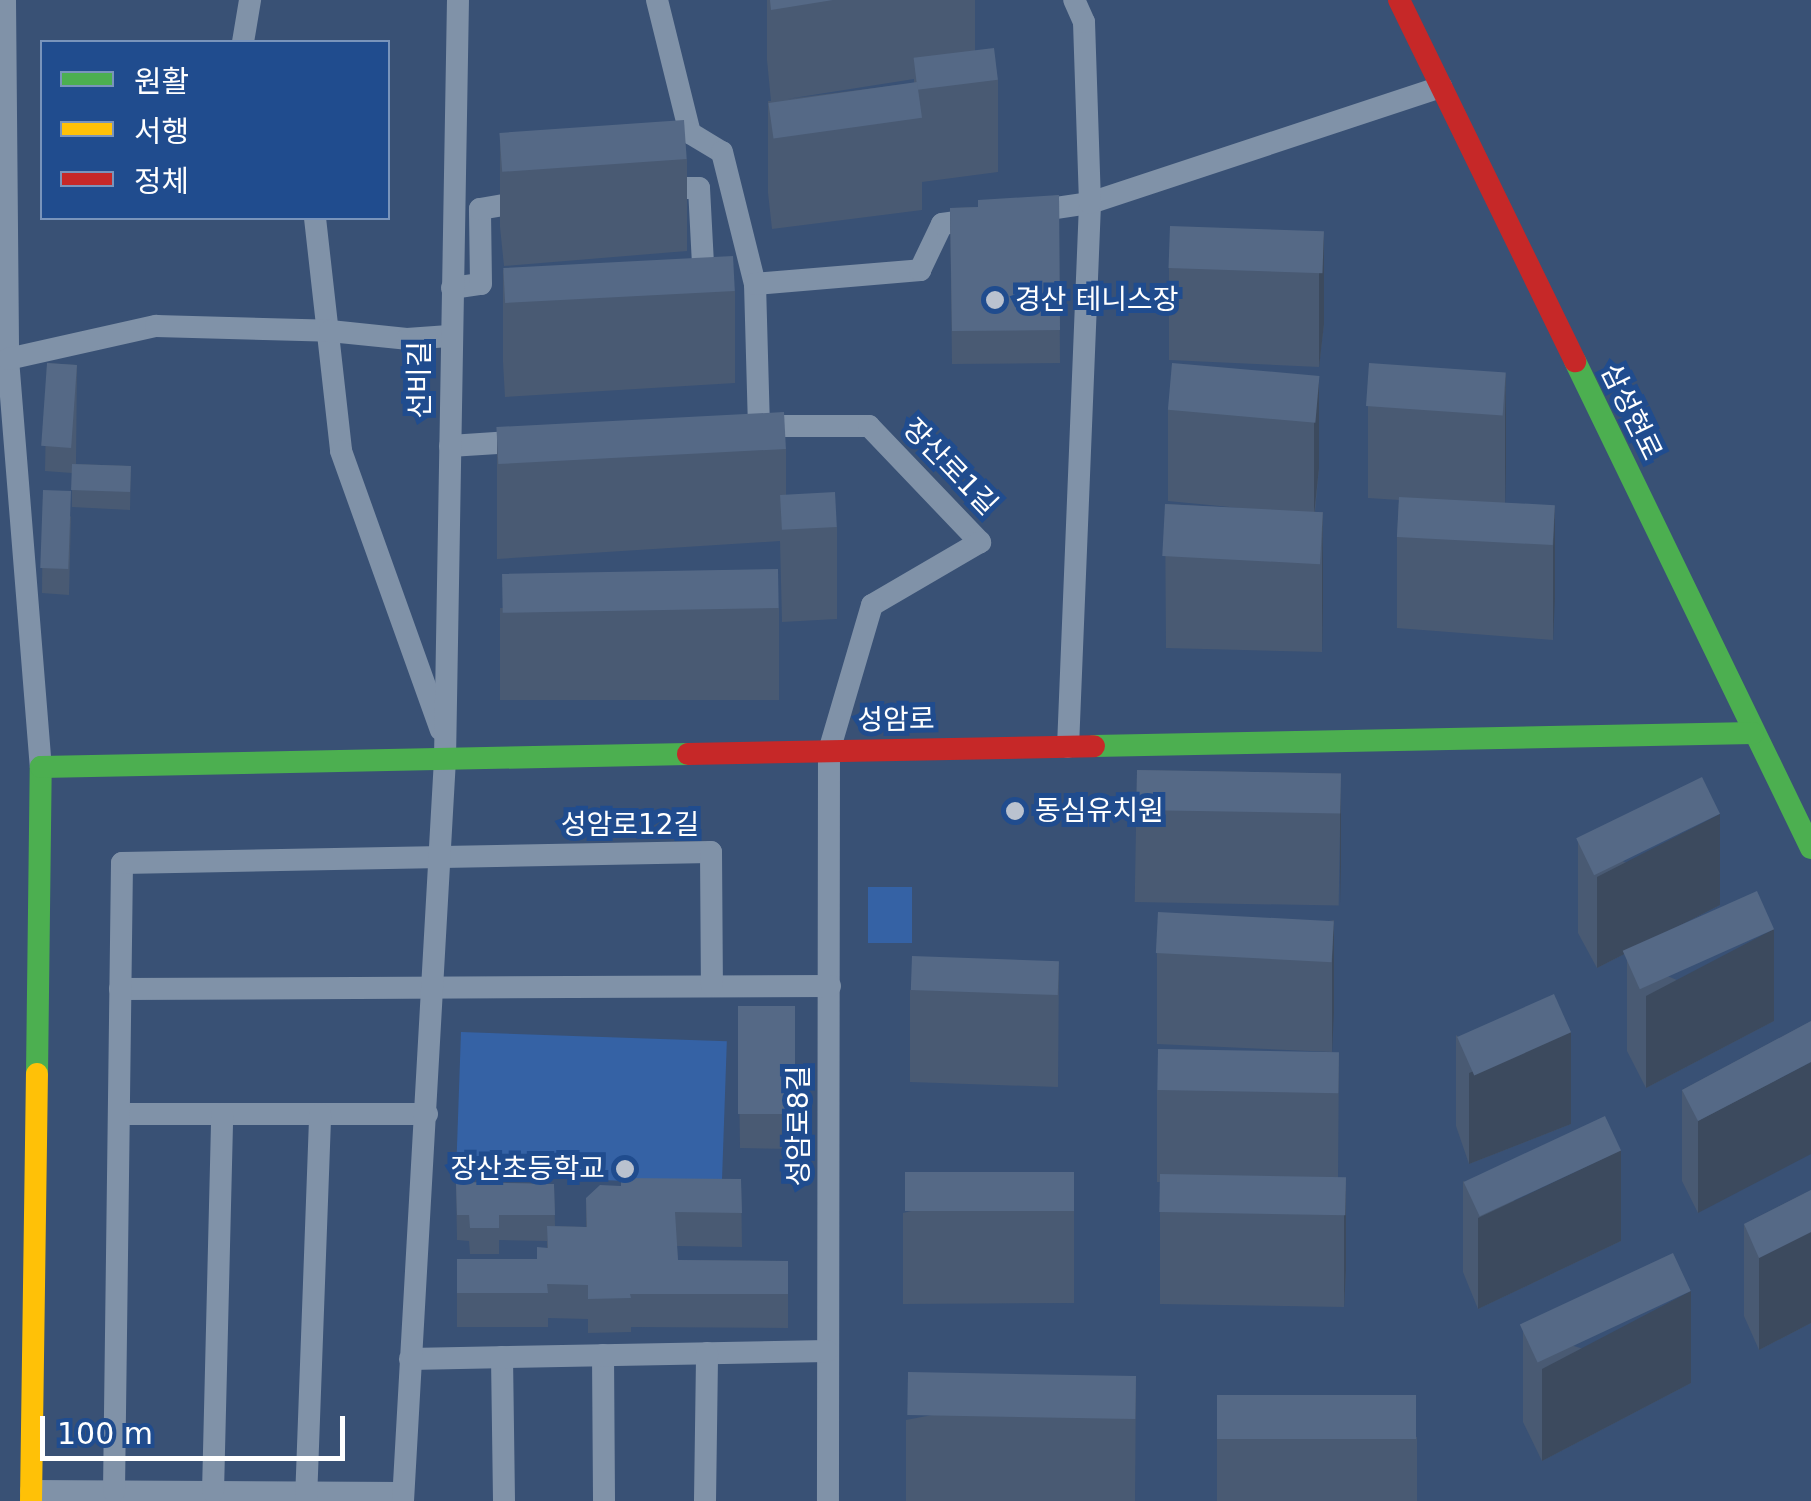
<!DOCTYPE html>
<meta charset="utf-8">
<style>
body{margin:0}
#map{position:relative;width:1811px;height:1501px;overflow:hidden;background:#395175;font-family:"DejaVu Sans","Noto Sans KR",sans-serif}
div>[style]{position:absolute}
.green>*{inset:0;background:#3562a5;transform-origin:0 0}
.street>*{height:22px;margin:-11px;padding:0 11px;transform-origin:11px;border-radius:11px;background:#8092a8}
.fast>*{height:22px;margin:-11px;padding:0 11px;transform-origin:11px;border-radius:11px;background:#4caf50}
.slow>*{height:22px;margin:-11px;padding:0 11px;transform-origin:11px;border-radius:11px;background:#ffc107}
.jam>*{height:22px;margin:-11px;padding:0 11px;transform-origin:11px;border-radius:11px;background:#c62828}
.wall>*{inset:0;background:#495a73;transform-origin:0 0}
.shaded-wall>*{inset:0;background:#3c4a5e}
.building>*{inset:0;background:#556986;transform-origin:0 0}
.dots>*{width:28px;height:28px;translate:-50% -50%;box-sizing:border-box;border:5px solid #204c8e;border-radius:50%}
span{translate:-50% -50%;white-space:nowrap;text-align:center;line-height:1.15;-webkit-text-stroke:10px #204c8e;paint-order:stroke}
.poi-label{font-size:28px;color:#fff}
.left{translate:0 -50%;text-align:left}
.right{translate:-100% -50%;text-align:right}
.street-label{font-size:28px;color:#fff}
.legend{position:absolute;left:40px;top:40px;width:350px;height:180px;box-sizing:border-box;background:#204c8e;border:2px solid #7994bb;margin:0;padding:12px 18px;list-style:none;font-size:30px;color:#fff}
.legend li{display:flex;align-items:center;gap:20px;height:50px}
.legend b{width:50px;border:2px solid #7994bb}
.scale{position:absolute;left:40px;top:1416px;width:305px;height:45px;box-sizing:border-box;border:5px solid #fff;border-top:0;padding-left:12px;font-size:30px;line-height:35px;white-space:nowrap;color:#fff;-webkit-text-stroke:8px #204c8e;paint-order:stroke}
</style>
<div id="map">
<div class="green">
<i style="left:868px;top:887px;width:44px;height:56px"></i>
<i style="left:461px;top:1032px;width:266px;height:143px;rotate:2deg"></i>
</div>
<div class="street">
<i style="left:5px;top:0;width:359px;rotate:89.5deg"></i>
<i style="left:8px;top:359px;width:409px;rotate:85.4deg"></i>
<i style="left:657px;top:0;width:137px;rotate:76.1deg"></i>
<i style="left:690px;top:133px;width:37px;rotate:31deg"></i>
<i style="left:722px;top:152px;width:136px;rotate:76deg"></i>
<i style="left:755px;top:284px;width:142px;rotate:88.4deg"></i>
<i style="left:759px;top:426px;width:14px;rotate:176deg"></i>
<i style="left:243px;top:42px;width:43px;rotate:-80.5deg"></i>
<i style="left:658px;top:188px;width:41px"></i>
<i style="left:699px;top:188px;width:97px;rotate:87deg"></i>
<i style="left:1029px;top:212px;width:62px;rotate:-8.4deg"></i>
<i style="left:1090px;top:203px;width:370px;rotate:-18.3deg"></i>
<i style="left:315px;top:218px;width:234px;rotate:83.6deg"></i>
<i style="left:341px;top:451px;width:296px;rotate:70.3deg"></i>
<i style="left:755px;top:284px;width:166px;rotate:-4.8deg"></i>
<i style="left:920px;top:270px;width:51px;rotate:-64.4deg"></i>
<i style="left:942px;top:224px;width:35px;rotate:-8deg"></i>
<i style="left:452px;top:288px;width:29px;rotate:-8deg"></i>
<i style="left:481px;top:284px;width:75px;rotate:-90.8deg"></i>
<i style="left:480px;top:209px;width:48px;rotate:-9.7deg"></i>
<i style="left:8px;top:359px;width:152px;rotate:-12.6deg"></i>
<i style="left:156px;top:326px;width:174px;rotate:1.6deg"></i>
<i style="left:330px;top:331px;width:77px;rotate:5.9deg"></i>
<i style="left:407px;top:339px;width:42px;rotate:-4.1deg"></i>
<i style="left:759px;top:426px;width:110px"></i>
<i style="left:869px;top:426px;width:161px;rotate:46.3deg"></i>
<i style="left:980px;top:542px;width:125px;rotate:149.7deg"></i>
<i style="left:872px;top:605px;width:152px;rotate:106.4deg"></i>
<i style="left:829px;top:751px;width:750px;rotate:90.08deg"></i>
<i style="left:450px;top:446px;width:78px;rotate:-3.7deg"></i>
<i style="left:1068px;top:747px;width:544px;rotate:-87.68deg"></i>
<i style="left:1090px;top:203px;width:181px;rotate:-91.9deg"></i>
<i style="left:1084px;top:22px;width:24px;rotate:-114deg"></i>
<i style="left:120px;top:989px;width:710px;rotate:-0.24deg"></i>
<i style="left:119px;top:1114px;width:308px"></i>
<i style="left:603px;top:1355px;width:146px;rotate:89.6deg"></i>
<i style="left:502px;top:1357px;width:144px;rotate:89.2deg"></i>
<i style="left:410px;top:1359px;width:417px;rotate:-1.1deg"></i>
<i style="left:31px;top:1491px;width:372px;rotate:0.3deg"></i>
<i style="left:114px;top:1491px;width:628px;rotate:-89.27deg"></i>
<i style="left:122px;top:863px;width:589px;rotate:-1.07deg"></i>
<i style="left:711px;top:852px;width:134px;rotate:89.6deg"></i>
<i style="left:213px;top:1492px;width:378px;rotate:-88.6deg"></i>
<i style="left:306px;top:1501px;width:387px;rotate:-87.9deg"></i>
<i style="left:403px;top:1501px;width:743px;rotate:-86.76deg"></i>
<i style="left:445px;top:759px;width:759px;rotate:-89.02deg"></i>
<i style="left:705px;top:1501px;width:148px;rotate:-89.2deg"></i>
</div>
<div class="fast">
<i style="left:1575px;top:361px;width:541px;rotate:64.15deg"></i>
<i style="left:1094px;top:746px;width:659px;rotate:-1.13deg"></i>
<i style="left:37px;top:1074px;width:307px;rotate:-89.3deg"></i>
<i style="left:41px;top:767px;width:647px;rotate:-1.15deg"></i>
</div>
<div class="slow">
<i style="left:31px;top:1501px;width:427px;rotate:-89.2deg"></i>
</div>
<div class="jam">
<i style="left:1399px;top:0;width:402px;rotate:64deg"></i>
<i style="left:688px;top:754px;width:406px;rotate:-1.1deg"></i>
</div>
<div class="wall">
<i style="clip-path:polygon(evenodd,767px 0,975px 0,975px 51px,998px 80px,998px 172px,922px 182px,922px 210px,772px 229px,768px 193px,768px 101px,771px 101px,767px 60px,767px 0,914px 79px,914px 83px,787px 99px,914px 79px)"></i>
<i style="clip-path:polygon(500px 135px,687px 159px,687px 251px,504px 266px,500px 227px)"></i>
<i style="clip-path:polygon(1059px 195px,1060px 363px,952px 364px,950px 208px,978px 207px)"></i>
<i style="clip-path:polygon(1324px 232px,1324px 324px,1319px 367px,1169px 360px,1169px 268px)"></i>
<i style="clip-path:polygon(503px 270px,735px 291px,735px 383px,505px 397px,503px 362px)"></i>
<i style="clip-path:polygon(47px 363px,77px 365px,76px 464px,131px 466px,130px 510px,72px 507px,72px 473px,45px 471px)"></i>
<i style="clip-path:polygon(1506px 373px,1505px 503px,1555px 506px,1553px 640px,1397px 628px,1397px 537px,1399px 500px,1368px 498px,1368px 406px)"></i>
<i style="clip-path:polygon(1319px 376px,1319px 468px,1315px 512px,1323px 512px,1322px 652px,1166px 648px,1165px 504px,1240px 508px,1168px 501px,1168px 410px)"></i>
<i style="clip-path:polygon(497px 430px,786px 449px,786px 495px,837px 527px,837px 619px,782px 622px,780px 541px,497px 559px)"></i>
<i style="clip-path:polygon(43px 490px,71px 517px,69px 595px,42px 593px)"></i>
<i style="left:779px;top:608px;width:92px;height:279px;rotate:90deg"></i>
<i style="left:1137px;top:770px;width:204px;height:132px;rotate:1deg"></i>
<i style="clip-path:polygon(1578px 841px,1720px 905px,1597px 968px,1578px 933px)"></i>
<i style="clip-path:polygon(1334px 920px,1332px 1052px,1157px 1044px,1157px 953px)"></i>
<i style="clip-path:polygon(1627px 959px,1774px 1021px,1646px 1088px,1627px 1051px)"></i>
<i style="clip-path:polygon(1059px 962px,1058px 1087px,910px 1082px,910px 990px)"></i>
<i style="clip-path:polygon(738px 1006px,796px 1115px,796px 1149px,740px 1148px)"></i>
<i style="clip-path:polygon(1811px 1021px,1698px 1213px,1682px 1181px,1682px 1090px)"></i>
<i style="clip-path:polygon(1456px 1035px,1571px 1124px,1469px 1164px,1456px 1126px)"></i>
<i style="clip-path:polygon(1339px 1053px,1338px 1178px,1346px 1178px,1346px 1270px,1344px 1307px,1160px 1304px,1160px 1182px,1157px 1182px,1157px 1090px)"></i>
<i style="clip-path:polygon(1074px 1172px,1074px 1303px,903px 1304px,903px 1213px)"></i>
<i style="clip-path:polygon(741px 1179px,742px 1247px,677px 1246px,678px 1260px,788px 1261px,788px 1328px,631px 1327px,631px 1332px,588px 1333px,588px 1319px,548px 1318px,548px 1327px,457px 1327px,457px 1259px,537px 1259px,547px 1248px,547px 1241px,499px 1240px,499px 1254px,470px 1254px,469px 1241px,457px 1240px,456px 1182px,554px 1184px,555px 1226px,586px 1227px,586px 1198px,621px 1186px)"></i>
<i style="clip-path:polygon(1463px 1181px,1621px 1241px,1478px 1309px,1463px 1272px)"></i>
<i style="clip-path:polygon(1811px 1190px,1811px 1323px,1759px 1350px,1744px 1316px,1744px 1224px)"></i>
<i style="clip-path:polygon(1523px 1330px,1691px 1383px,1542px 1461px,1523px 1422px)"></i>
<i style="clip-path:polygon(1136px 1376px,1135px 1501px,906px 1501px,906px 1420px)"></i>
<i style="clip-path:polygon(1217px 1395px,1417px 1437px,1417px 1501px,1217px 1501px)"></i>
</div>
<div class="shaded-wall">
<i style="clip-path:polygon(1324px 232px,1324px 324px,1319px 367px,1319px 275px)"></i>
<i style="clip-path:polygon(1506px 373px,1506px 465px,1505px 507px,1505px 416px)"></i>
<i style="clip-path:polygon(1319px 376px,1319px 468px,1314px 515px,1314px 423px)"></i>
<i style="clip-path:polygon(1555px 506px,1555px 598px,1553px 640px,1553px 548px)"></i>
<i style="clip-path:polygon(1323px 512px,1323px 604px,1322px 652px,1322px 560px)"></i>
<i style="clip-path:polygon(1341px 773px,1341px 865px,1340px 904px,1340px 812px)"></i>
<i style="clip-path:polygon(1720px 814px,1720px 905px,1597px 968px,1597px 877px)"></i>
<i style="clip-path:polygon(1334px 920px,1334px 1012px,1332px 1052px,1332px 960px)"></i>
<i style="clip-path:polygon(1774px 929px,1774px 1021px,1646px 1088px,1646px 996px)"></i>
<i style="clip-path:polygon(1571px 1032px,1571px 1124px,1469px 1164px,1469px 1073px)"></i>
<i style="clip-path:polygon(1811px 1062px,1811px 1154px,1698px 1213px,1698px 1121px)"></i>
<i style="clip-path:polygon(1621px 1150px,1621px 1241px,1478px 1309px,1478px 1218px)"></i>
<i style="clip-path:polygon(1346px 1178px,1346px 1270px,1344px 1307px,1344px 1215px)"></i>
<i style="clip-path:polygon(1811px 1232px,1811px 1323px,1759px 1350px,1759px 1258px)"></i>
<i style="clip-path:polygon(1691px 1291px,1691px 1383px,1542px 1461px,1542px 1369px)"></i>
</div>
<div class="building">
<i style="clip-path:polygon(770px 0,833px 0,771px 10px)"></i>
<i style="left:994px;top:48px;width:32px;height:81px;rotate:83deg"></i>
<i style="left:917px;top:82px;width:36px;height:150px;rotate:82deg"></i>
<i style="left:684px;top:120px;width:39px;height:185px;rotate:86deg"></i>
<i style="clip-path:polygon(1059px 195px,1060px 330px,952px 331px,950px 208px,978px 207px,978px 200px)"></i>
<i style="left:1170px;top:226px;width:154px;height:42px;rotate:2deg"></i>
<i style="left:733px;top:256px;width:35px;height:230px;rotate:87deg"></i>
<i style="left:47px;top:363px;width:30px;height:83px;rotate:4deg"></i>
<i style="left:1172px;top:363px;width:148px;height:47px;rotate:5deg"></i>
<i style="left:1369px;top:363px;width:137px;height:43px;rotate:4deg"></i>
<i style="left:784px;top:412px;width:37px;height:288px;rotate:87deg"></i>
<i style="left:72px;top:464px;width:59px;height:26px;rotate:2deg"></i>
<i style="left:43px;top:490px;width:28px;height:78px;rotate:2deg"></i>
<i style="left:835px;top:492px;width:35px;height:55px;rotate:87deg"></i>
<i style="left:1399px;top:497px;width:156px;height:40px;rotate:3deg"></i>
<i style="left:1165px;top:504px;width:158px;height:52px;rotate:3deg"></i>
<i style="left:778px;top:569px;width:39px;height:276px;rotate:89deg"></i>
<i style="left:1137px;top:770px;width:204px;height:40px;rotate:1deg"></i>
<i style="left:1702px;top:777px;width:41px;height:140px;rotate:64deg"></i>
<i style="left:1757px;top:891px;width:42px;height:147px;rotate:66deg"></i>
<i style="left:1158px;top:912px;width:176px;height:41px;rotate:3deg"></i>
<i style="left:912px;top:956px;width:147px;height:34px;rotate:2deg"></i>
<i style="left:1554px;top:994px;width:42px;height:106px;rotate:66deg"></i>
<i style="left:738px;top:1006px;width:57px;height:108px"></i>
<i style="clip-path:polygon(1811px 1021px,1811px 1062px,1698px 1121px,1682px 1090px)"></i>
<i style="left:1158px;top:1049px;width:181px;height:41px;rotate:1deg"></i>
<i style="left:1605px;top:1116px;width:38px;height:156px;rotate:65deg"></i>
<i style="left:1074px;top:1172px;width:39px;height:169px;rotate:90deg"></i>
<i style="left:1160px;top:1174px;width:186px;height:38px;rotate:1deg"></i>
<i style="clip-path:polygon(621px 1178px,741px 1179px,742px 1213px,675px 1212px,678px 1260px,788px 1261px,788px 1294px,630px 1294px,631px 1298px,588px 1299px,588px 1285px,547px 1284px,548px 1293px,457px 1293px,457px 1259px,537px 1259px,537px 1247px,548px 1248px,547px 1226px,587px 1227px,586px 1198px,600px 1185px,621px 1186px)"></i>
<i style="clip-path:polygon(456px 1182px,554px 1184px,555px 1215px,499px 1215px,499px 1228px,470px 1228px,469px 1215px,457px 1215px)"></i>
<i style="clip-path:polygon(1811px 1190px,1811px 1232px,1759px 1258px,1744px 1224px)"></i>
<i style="left:1673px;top:1253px;width:42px;height:169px;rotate:65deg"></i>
<i style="left:1136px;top:1376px;width:43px;height:228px;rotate:91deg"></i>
<i style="left:1217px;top:1395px;width:199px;height:44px"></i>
</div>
<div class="dots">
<i style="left:995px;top:300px;background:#bac2cf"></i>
<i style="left:1015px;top:811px;background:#bac2cf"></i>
<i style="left:625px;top:1169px;background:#bac2cf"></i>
</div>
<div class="poi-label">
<span class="left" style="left:1015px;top:300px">경산 테니스장</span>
<span class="left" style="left:1035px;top:811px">동심유치원</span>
<span class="right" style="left:605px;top:1169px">장산초등학교</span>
</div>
<div class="street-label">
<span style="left:420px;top:380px;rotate:-90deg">선비길</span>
<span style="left:1631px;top:412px;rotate:64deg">삼성현로</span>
<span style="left:950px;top:467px;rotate:46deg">장산로1길</span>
<span style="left:896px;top:720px;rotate:-1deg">성암로</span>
<span style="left:630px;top:825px">성암로12길</span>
<span style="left:799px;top:1126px;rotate:-90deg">성암로8길</span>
</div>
<ul class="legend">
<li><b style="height:12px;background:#4caf50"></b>원활</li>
<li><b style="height:12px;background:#ffc107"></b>서행</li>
<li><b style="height:12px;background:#c62828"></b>정체</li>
</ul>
<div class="scale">100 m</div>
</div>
